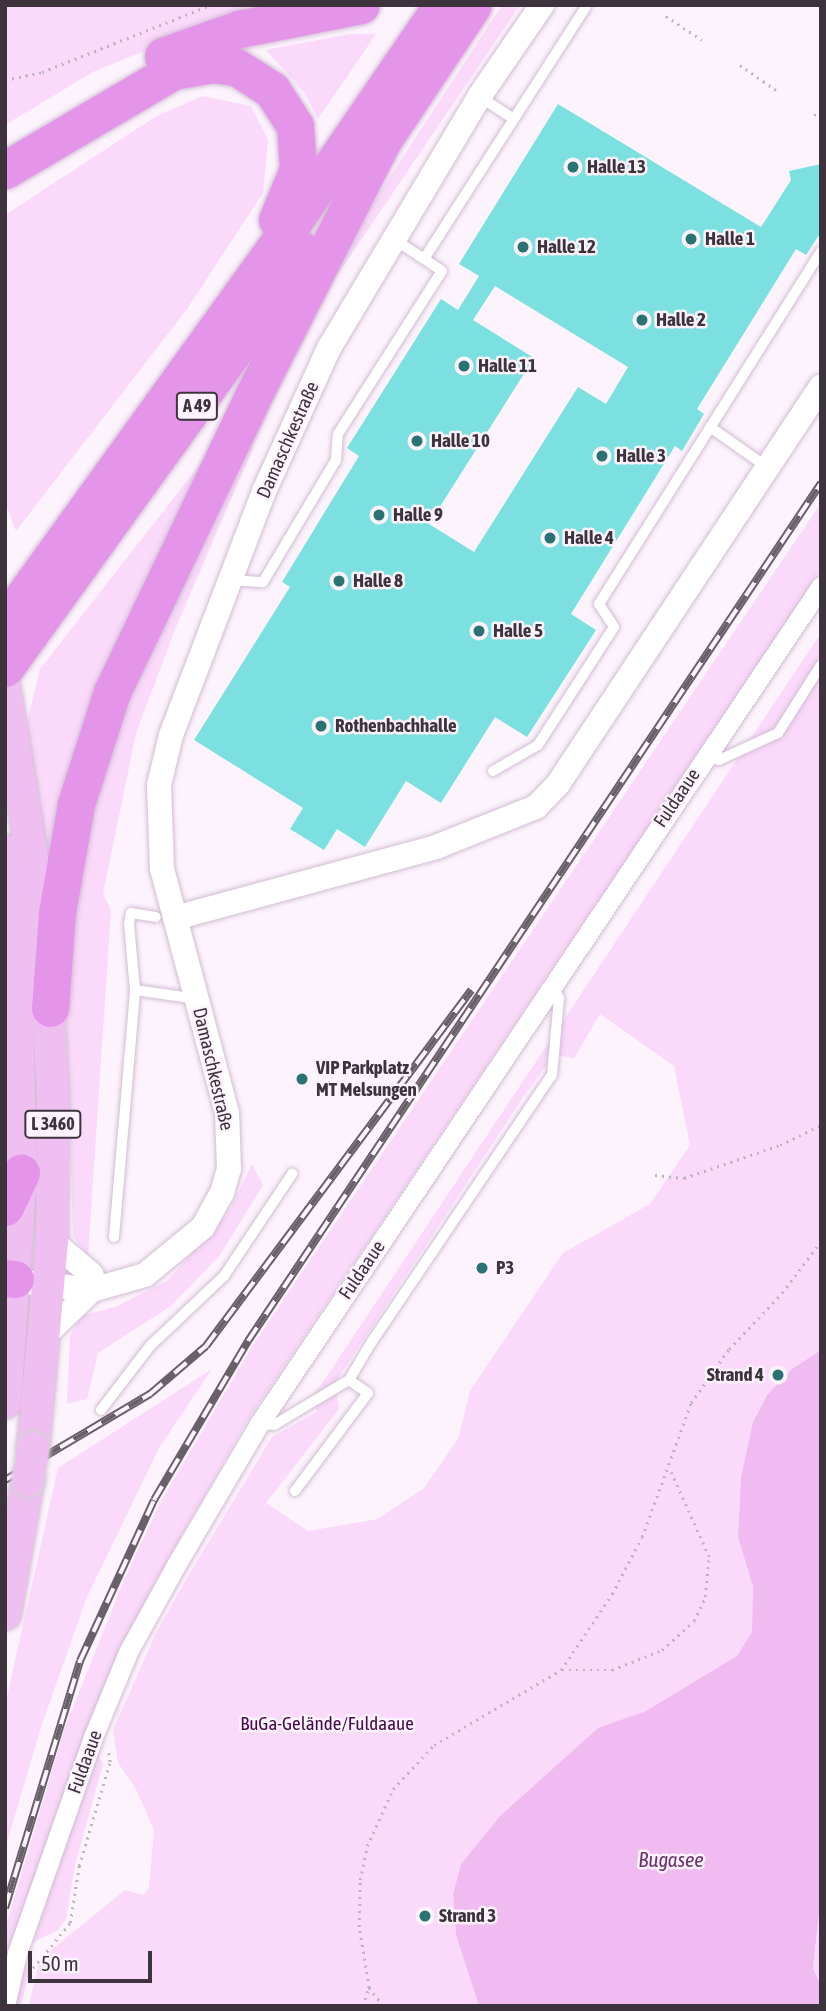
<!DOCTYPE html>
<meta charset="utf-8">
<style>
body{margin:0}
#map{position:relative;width:826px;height:2011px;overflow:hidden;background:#fcf3fc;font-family:"Asap Condensed",sans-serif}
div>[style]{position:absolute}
.green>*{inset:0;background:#fad9fb}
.water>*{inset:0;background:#f0bbf1}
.building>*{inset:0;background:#7ce0e0}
.path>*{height:2.5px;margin-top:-1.25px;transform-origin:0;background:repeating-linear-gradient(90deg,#bdb4bd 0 2px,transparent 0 7px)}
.roads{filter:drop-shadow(0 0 2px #d2bcd3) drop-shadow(0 0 2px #d2bcd3)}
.service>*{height:10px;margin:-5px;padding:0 5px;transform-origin:5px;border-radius:5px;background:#fff}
.minor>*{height:19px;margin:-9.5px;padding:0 9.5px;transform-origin:9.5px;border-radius:9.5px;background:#fff}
.tertiary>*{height:24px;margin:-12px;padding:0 12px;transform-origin:12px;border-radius:12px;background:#fff}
.primary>*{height:32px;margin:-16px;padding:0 16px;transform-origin:16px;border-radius:16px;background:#efbff2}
.motorway>*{height:37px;margin:-18.5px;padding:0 18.5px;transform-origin:18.5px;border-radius:18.5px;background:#e595e9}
.rail>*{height:8px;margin-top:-4px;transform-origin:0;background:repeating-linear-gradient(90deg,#fcf3fc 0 16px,#696069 0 32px);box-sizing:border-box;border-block:2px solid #696069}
.bridges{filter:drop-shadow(0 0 2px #d4d2d4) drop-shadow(0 0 2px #d4d2d4)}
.primary-bridge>*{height:32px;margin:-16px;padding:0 16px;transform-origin:16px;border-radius:16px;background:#efbff2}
.dots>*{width:19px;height:19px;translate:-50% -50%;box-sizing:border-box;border:4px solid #fcf3fc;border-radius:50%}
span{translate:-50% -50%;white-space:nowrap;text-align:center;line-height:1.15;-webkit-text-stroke:5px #fcf3fc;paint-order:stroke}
.shield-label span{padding:2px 5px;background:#fcf3fc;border:2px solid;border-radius:5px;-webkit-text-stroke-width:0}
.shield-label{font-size:18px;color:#3c333c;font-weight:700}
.poi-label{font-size:19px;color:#3c333c;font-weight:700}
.left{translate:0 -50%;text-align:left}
.right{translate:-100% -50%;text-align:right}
.street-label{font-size:19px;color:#3c333c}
.park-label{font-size:19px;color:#47074b}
.water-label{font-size:21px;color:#6d3071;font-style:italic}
.frame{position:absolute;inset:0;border:7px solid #3c333c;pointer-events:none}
.scale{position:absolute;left:28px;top:1951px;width:124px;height:32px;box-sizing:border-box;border:4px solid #3c333c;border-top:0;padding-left:9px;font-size:21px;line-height:24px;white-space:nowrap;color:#3c333c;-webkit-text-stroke:5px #fcf3fc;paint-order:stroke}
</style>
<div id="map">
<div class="green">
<i style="clip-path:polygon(5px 5px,308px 5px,231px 15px,93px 72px,5px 125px)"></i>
<i style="clip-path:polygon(502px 5px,520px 5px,338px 274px,269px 411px,176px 627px,136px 733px,103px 894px,111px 910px,88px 1256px,73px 1236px,65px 984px,87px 815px,130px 685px,358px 226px)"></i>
<i style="clip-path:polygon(350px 34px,376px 34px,318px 119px,305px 93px,266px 50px)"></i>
<i style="clip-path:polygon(202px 96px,251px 106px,268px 140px,263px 193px,187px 309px,16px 531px,5px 502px,5px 215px,155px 117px)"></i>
<i style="clip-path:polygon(212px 449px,50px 870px,25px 730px,40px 669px)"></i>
<i style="clip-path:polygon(821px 503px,821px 570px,246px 1423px,169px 1558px,122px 1647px,5px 1970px,5px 1929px,64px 1730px,123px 1582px,160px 1503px,253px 1345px)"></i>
<i style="clip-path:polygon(evenodd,821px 633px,821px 1350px,792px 1369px,767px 1395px,753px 1422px,741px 1477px,738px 1537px,753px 1587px,752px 1632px,737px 1656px,709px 1675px,646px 1711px,598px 1728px,500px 1816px,461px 1864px,453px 1894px,456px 1935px,479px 2006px,29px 2006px,38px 1966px,50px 1951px,125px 1890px,143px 1895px,149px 1888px,154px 1830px,135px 1787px,118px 1763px,113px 1730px,156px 1633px,190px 1573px,272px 1437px,317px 1412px,313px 1397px,821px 633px,600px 1014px,674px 1066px,690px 1145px,650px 1204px,563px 1253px,470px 1391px,458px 1439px,424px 1488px,378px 1519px,308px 1531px,266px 1503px,339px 1409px,335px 1383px,526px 1093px,554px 1055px,574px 1058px,600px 1014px)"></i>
<i style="clip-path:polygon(252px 1164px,263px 1185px,220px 1255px,171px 1306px,98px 1353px,87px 1399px,67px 1404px,70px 1336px,81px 1316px,115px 1307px,168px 1280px,229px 1211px)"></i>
<i style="clip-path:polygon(212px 1369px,159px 1448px,87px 1597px,42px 1724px,5px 1849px,5px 1706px,58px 1468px)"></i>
<i style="clip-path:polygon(96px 1752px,103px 1764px,75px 1865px,66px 1919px,57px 1931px,33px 1942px)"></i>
<i style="clip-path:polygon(821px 1895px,821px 1985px,813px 1969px)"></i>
<i style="clip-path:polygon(32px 1960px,21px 2006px,14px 2006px,23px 1965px)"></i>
</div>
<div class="water">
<i style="clip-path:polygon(821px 1350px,821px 1894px,813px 1969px,821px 1985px,821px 2006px,479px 2006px,456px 1935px,453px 1894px,461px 1864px,500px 1816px,598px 1728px,646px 1711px,737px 1656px,752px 1632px,753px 1587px,738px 1537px,741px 1477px,753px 1422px,767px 1395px,792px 1369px)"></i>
</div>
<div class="building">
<i style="clip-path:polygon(evenodd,558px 104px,761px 227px,791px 180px,789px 171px,821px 164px,821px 232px,806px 255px,796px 249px,697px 409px,704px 414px,682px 451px,675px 446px,571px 614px,596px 630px,527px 737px,495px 717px,441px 803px,406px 781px,365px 847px,337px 829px,324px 850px,290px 829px,303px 808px,194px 740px,290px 587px,282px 582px,359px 456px,347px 448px,441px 299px,458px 310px,479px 276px,459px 264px,558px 104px,495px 286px,628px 367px,606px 404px,578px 387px,474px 552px,429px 524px,534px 358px,473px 320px,495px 286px)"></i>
</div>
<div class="path">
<i style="left:666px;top:16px;width:43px;rotate:33.7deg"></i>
<i style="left:740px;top:65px;width:44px;rotate:34.8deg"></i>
<i style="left:5px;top:80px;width:38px;rotate:-12deg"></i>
<i style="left:42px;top:72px;width:181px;rotate:-21.7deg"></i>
<i style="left:814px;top:115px;width:8px;rotate:-23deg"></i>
<i style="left:655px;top:1175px;width:29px;rotate:6deg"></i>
<i style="left:684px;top:1178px;width:102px;rotate:-19deg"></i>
<i style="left:780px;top:1145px;width:46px;rotate:-26deg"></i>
<i style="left:562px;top:1670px;width:50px"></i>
<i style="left:612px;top:1670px;width:54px;rotate:-21.8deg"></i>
<i style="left:662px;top:1650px;width:43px;rotate:-42.2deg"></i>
<i style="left:694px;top:1621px;width:26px;rotate:-65deg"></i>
<i style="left:705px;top:1597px;width:40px;rotate:-84.3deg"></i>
<i style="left:709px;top:1557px;width:98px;rotate:-114.2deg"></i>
<i style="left:33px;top:1968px;width:58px;rotate:-50.6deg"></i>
<i style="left:70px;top:1923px;width:58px;rotate:-81deg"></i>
<i style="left:79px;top:1866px;width:109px;rotate:-73.4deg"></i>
<i style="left:110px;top:1762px;width:13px;rotate:-99deg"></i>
<i style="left:362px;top:2006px;width:19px;rotate:-69deg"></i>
<i style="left:383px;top:2006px;width:23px;rotate:-128deg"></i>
<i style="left:369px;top:1988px;width:62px;rotate:-99.3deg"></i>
<i style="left:359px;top:1927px;width:47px;rotate:-88.8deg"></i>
<i style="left:360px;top:1880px;width:35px;rotate:-78deg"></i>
<i style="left:367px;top:1846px;width:63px;rotate:-65.5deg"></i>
<i style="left:393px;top:1789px;width:60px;rotate:-47deg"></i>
<i style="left:434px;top:1745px;width:147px;rotate:-30.6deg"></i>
<i style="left:561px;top:1670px;width:92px;rotate:-56.1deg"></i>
<i style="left:612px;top:1594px;width:64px;rotate:-62.2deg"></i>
<i style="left:642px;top:1537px;width:143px;rotate:-69.9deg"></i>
<i style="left:691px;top:1403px;width:66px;rotate:-54.9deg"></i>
<i style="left:729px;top:1349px;width:77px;rotate:-46.6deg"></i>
<i style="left:782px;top:1293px;width:65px;rotate:-53.1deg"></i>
</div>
<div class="roads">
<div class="service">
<i style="left:480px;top:97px;width:40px;rotate:32.9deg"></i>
<i style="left:395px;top:240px;width:35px;rotate:33deg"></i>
<i style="left:710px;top:427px;width:70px;rotate:35.1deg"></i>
<i style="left:231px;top:580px;width:32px;rotate:4deg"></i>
<i style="left:263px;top:582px;width:142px;rotate:-59.1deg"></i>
<i style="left:336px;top:460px;width:26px;rotate:-86deg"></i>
<i style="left:338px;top:434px;width:193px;rotate:-57.5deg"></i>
<i style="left:442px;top:271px;width:22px;rotate:-146deg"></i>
<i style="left:424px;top:259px;width:300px;rotate:-57.3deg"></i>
<i style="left:707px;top:756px;width:13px;rotate:18deg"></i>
<i style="left:719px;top:760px;width:65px;rotate:-24.6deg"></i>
<i style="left:778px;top:733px;width:80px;rotate:-57.7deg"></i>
<i style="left:493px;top:771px;width:52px;rotate:-30deg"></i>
<i style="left:538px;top:745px;width:140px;rotate:-57.2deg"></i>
<i style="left:614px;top:627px;width:27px;rotate:-123deg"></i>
<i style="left:599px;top:604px;width:417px;rotate:-57.8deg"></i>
<i style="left:135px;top:990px;width:63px;rotate:8.3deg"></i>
<i style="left:114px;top:1237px;width:248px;rotate:-85.1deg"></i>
<i style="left:135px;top:990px;width:66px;rotate:-95.2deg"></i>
<i style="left:129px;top:924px;width:11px;rotate:-80deg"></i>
<i style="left:131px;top:913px;width:25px;rotate:9deg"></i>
<i style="left:101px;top:1410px;width:81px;rotate:-52.6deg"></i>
<i style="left:150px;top:1346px;width:102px;rotate:-43.4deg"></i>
<i style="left:224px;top:1276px;width:123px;rotate:-56.3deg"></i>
<i style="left:260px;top:1424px;width:14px;rotate:4deg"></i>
<i style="left:274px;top:1425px;width:87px;rotate:-31deg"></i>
<i style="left:295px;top:1491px;width:122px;rotate:-53.3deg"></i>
<i style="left:368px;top:1393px;width:23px;rotate:-146deg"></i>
<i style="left:349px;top:1380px;width:43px;rotate:-59.3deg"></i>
<i style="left:371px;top:1343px;width:323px;rotate:-56deg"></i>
<i style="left:552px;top:1075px;width:77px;rotate:-84.8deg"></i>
<i style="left:559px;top:998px;width:13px;rotate:-119deg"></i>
</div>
<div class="minor">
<i style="left:5px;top:2006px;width:54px;rotate:-77.2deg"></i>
<i style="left:17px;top:1953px;width:229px;rotate:-70.6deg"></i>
<i style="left:93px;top:1737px;width:92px;rotate:-67.6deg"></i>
<i style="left:128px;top:1652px;width:99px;rotate:-61.1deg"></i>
<i style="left:176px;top:1565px;width:164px;rotate:-59.5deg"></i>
<i style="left:259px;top:1424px;width:1009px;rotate:-56.15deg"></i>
</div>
<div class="tertiary">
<i style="left:175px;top:918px;width:270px;rotate:-15.2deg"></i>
<i style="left:436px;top:847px;width:108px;rotate:-21.8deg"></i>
<i style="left:536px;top:807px;width:32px;rotate:-46deg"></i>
<i style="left:558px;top:784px;width:477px;rotate:-56.5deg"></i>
<i style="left:52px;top:1241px;width:52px;rotate:40.4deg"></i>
<i style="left:33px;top:1283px;width:59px;rotate:6.8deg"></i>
<i style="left:92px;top:1290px;width:55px;rotate:-15.8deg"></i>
<i style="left:145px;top:1275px;width:75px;rotate:-39.6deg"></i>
<i style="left:203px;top:1227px;width:39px;rotate:-61deg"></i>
<i style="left:222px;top:1193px;width:25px;rotate:-74deg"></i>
<i style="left:229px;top:1169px;width:56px;rotate:-92deg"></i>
<i style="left:227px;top:1113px;width:253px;rotate:-104.9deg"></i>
<i style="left:162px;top:868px;width:83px;rotate:-92.1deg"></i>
<i style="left:159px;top:785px;width:51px;rotate:-76.5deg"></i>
<i style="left:171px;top:735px;width:263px;rotate:-69.1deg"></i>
<i style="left:265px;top:489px;width:155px;rotate:-65.6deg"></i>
<i style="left:329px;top:348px;width:292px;rotate:-59.1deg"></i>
<i style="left:479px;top:97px;width:112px;rotate:-55.6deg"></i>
<i style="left:43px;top:1337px;width:68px;rotate:-43.8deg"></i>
</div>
<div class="primary">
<i style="left:5px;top:691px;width:244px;rotate:80.8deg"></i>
<i style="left:44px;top:932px;width:167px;rotate:86.9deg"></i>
<i style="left:53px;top:1099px;width:142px;rotate:90.4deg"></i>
<i style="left:52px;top:1241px;width:208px;rotate:95.2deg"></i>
<i style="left:5px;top:851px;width:70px;rotate:82.6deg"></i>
<i style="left:14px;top:920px;width:253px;rotate:88.4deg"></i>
<i style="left:21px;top:1173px;width:230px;rotate:94deg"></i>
<i style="left:5px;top:1614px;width:136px;rotate:-80.3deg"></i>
</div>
<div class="motorway">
<i style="left:163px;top:56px;width:81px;rotate:-19.6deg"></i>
<i style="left:239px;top:29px;width:124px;rotate:-11.1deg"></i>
<i style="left:369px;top:161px;width:187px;rotate:-56.3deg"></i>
<i style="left:5px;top:170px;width:195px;rotate:-30.5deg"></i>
<i style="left:173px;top:71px;width:39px;rotate:-10deg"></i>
<i style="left:211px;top:64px;width:25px;rotate:7deg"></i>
<i style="left:236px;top:67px;width:43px;rotate:32.6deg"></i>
<i style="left:272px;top:90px;width:43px;rotate:57.4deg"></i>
<i style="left:295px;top:126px;width:43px;rotate:86deg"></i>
<i style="left:298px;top:169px;width:55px;rotate:112.4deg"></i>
<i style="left:5px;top:622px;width:491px;rotate:-54.2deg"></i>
<i style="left:292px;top:224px;width:265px;rotate:-55.6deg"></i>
<i style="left:5px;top:668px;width:513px;rotate:-54.2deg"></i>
<i style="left:50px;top:1008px;width:96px;rotate:-85.8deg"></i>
<i style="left:57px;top:912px;width:110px;rotate:-80deg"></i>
<i style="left:76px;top:804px;width:118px;rotate:-72.2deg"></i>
<i style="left:112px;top:692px;width:323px;rotate:-64.5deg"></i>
<i style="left:251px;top:400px;width:292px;rotate:-63.1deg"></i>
<i style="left:5px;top:1207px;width:38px;rotate:-65deg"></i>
<i style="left:5px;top:1278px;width:10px;rotate:6deg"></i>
</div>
</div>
<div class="rail">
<i style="left:5px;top:1480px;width:169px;rotate:-30.7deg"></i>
<i style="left:150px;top:1394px;width:74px;rotate:-40.6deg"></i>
<i style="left:206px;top:1346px;width:444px;rotate:-53.3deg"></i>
<i style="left:5px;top:1908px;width:258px;rotate:-73.1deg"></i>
<i style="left:80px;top:1661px;width:177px;rotate:-65.3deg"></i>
<i style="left:154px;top:1500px;width:185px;rotate:-59.4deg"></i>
<i style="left:248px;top:1341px;width:1032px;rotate:-56.26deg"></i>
</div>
<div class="bridges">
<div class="primary-bridge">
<i style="left:28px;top:1480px;width:32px;rotate:-81deg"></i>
</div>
</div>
<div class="dots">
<i style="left:573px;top:167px;background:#297374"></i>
<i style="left:691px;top:239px;background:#297374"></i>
<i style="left:523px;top:247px;background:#297374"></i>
<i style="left:642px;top:320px;background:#297374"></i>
<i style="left:464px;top:366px;background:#297374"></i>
<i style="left:417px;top:441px;background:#297374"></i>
<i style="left:602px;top:456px;background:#297374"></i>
<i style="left:379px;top:515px;background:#297374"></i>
<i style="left:550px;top:538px;background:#297374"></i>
<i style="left:339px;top:581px;background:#297374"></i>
<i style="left:479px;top:631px;background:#297374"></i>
<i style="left:321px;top:726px;background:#297374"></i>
<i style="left:302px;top:1079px;background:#297374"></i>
<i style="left:482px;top:1268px;background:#297374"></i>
<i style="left:778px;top:1375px;background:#297374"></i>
<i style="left:425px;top:1916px;background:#297374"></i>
</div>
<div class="shield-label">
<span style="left:197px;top:406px">A 49</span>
<span style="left:53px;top:1124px">L 3460</span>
</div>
<div class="poi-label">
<span class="left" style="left:587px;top:167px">Halle 13</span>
<span class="left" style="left:705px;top:239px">Halle 1</span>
<span class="left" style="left:537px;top:247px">Halle 12</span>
<span class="left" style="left:656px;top:320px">Halle 2</span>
<span class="left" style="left:478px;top:366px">Halle 11</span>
<span class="left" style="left:431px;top:441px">Halle 10</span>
<span class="left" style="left:616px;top:456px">Halle 3</span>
<span class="left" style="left:393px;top:515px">Halle 9</span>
<span class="left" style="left:564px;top:538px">Halle 4</span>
<span class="left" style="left:353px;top:581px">Halle 8</span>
<span class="left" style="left:493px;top:631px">Halle 5</span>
<span class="left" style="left:335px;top:726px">Rothenbachhalle</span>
<span class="left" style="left:316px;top:1079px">VIP Parkplatz<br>MT Melsungen</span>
<span class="left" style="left:496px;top:1268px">P3</span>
<span class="right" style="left:764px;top:1375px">Strand 4</span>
<span class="left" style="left:439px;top:1916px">Strand 3</span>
</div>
<div class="street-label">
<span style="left:288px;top:440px;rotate:-66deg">Damaschkestraße</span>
<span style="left:677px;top:798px;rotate:-56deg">Fuldaaue</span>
<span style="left:213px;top:1069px;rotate:77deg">Damaschkestraße</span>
<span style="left:362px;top:1270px;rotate:-56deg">Fuldaaue</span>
<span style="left:85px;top:1762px;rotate:-70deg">Fuldaaue</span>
</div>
<div class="park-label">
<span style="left:327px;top:1724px">BuGa-Gelände/Fuldaaue</span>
</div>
<div class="water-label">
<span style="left:671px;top:1859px">Bugasee</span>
</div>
<div class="frame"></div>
<div class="scale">50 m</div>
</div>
